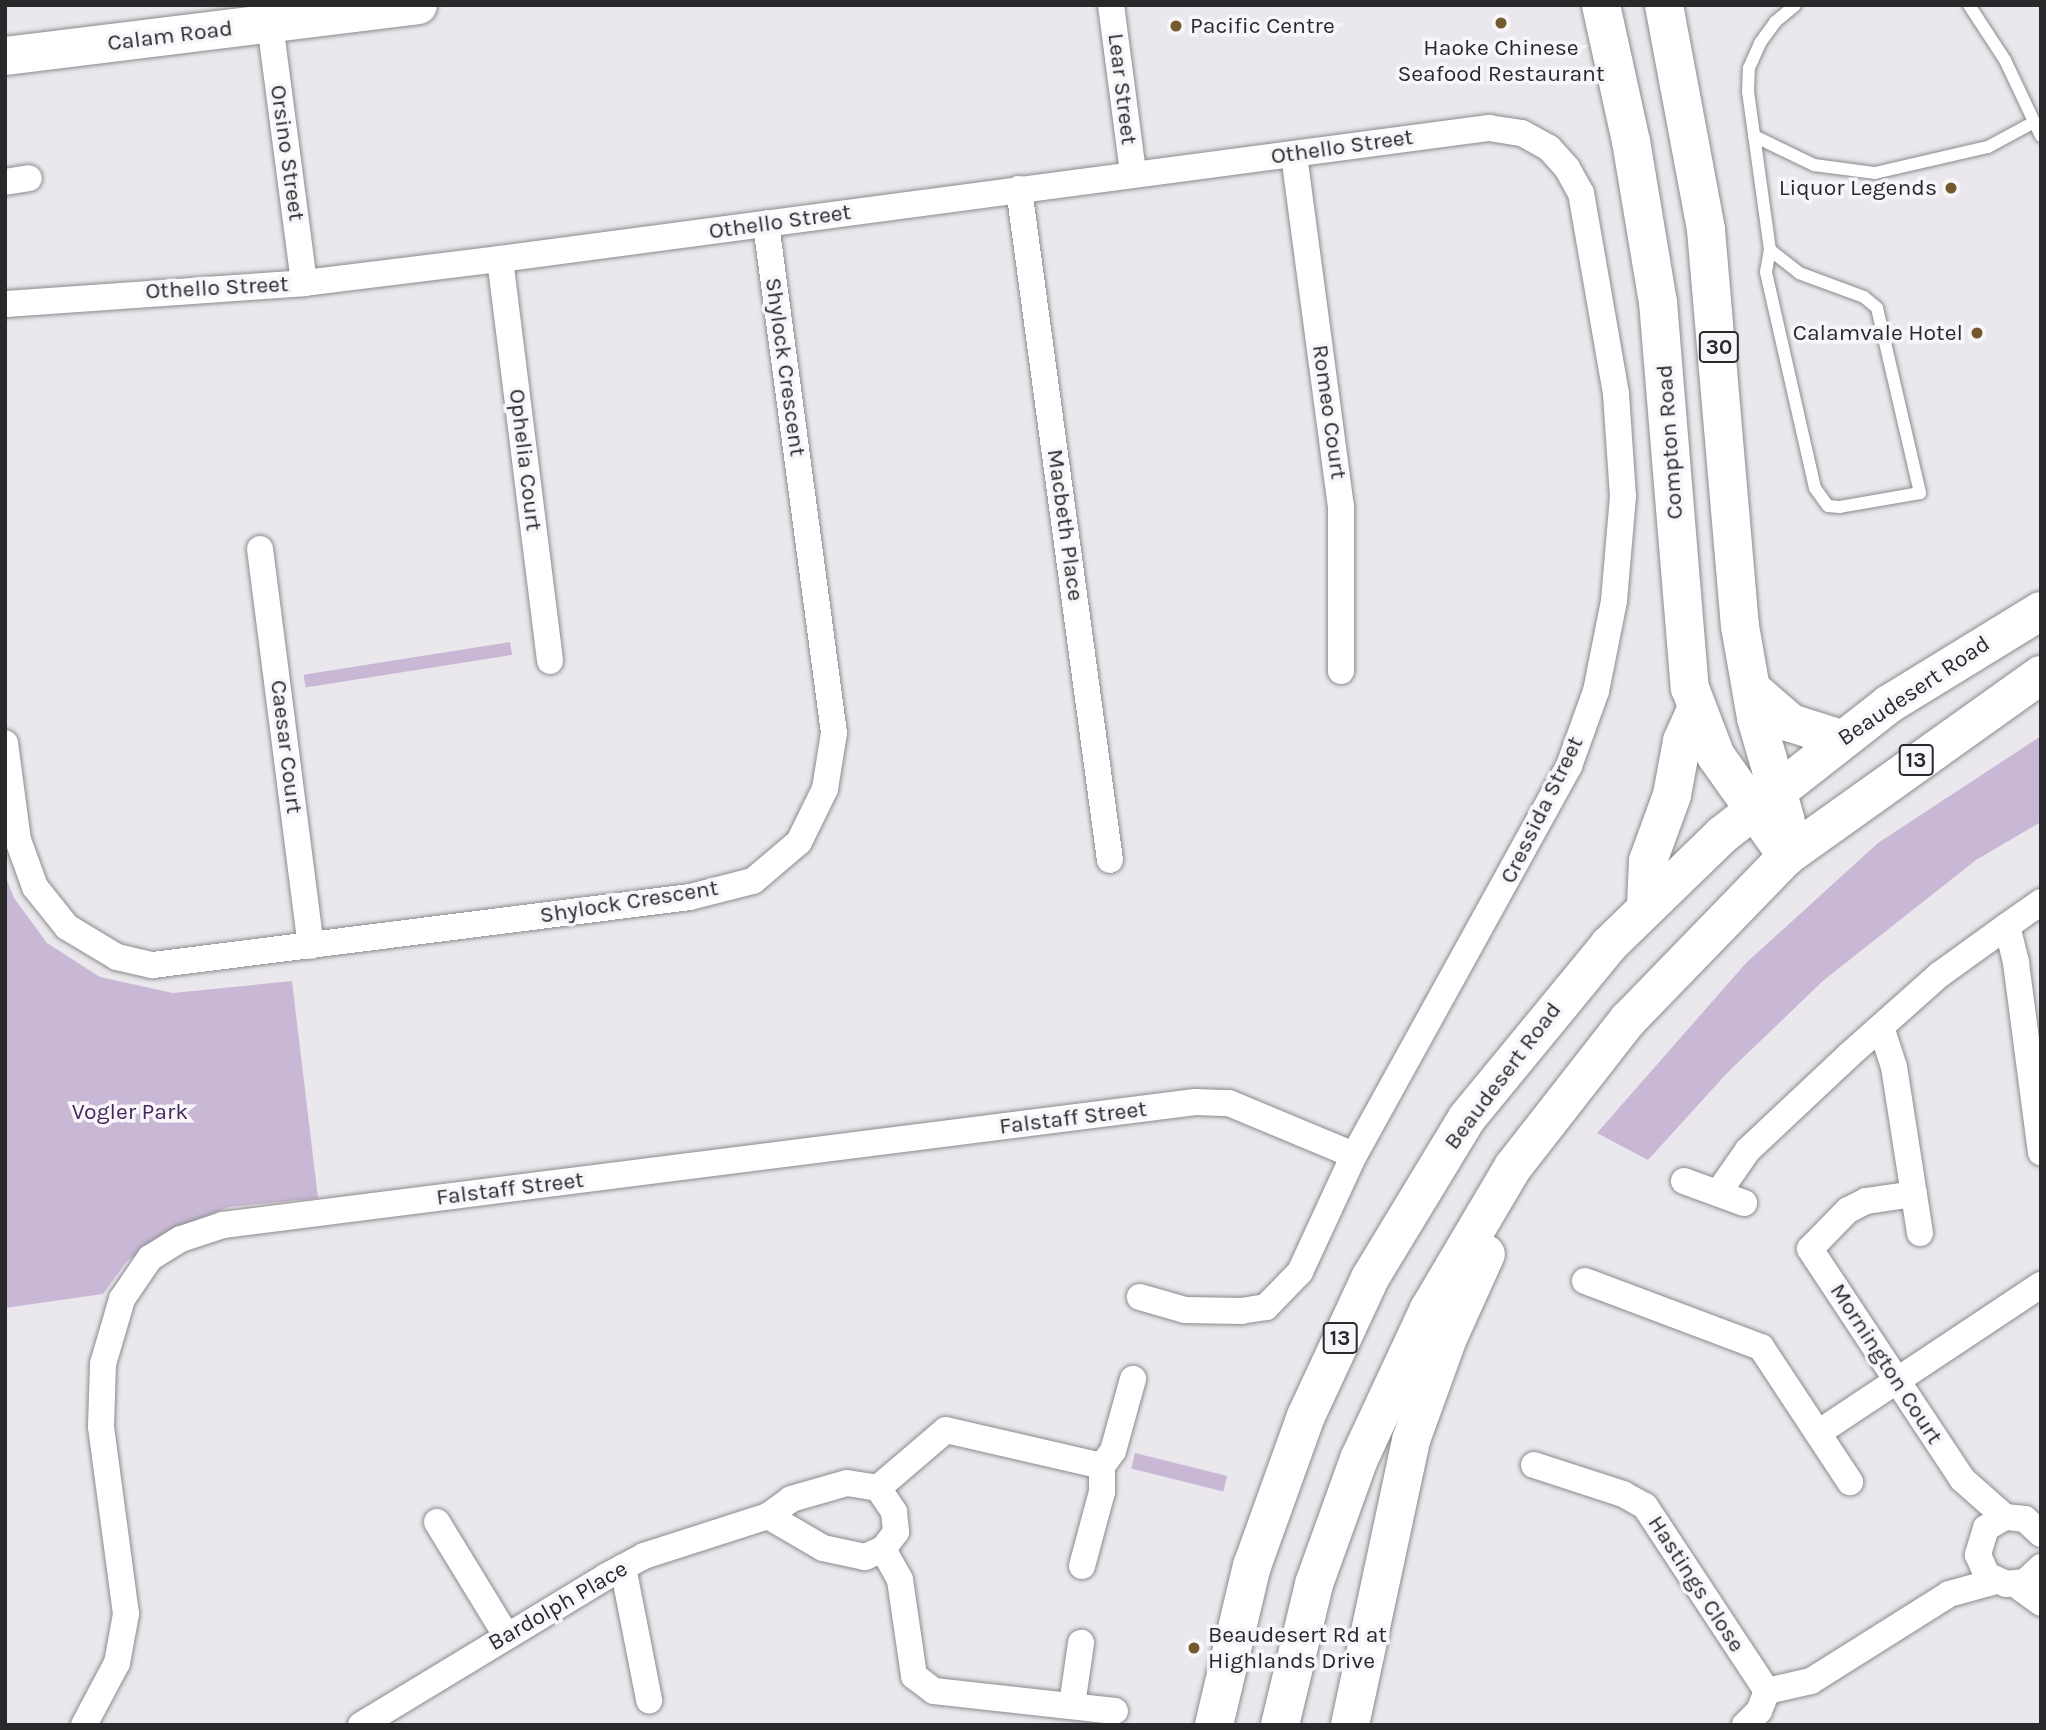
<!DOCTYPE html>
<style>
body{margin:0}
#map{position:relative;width:2046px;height:1730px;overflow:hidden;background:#ebe8ed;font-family:Karla,sans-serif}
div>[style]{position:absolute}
.green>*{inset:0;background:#c8b8d5;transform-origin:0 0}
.roads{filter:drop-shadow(0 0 2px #8c8a8e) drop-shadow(0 0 2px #8c8a8e)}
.lane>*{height:12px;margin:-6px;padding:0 6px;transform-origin:6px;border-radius:6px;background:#fff}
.street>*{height:26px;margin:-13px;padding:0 13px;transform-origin:13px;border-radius:13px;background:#fff}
.primary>*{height:38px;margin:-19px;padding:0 19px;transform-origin:19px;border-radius:19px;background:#fff}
.highway>*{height:38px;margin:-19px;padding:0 19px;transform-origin:19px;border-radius:19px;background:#fff}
.dots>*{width:19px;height:19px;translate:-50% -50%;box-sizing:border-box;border:4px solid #f8f6fa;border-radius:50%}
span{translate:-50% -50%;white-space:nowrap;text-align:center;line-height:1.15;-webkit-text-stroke:7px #f8f6fa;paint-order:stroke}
.shield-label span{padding:2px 5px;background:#f8f6fa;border:2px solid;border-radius:5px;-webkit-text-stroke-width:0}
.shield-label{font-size:21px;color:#29282a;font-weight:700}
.poi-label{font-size:23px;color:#29282a}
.left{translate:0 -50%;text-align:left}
.right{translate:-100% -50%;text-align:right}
.street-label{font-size:23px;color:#29282a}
.park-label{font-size:23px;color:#46275c}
.frame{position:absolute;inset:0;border:7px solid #29282a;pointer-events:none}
</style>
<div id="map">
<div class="green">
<i style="left:510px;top:642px;width:13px;height:209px;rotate:81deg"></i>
<i style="clip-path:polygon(2041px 736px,2041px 822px,1976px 860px,1824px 980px,1728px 1072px,1648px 1160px,1597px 1133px,1746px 963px,1878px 843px)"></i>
<i style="clip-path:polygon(5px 875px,14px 898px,47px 943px,100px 977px,173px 993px,292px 981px,318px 1198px,229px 1207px,171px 1230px,127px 1261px,103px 1294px,5px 1308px)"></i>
<i style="left:1135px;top:1453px;width:95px;height:16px;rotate:14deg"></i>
</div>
<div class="roads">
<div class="lane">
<i style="left:1969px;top:5px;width:66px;rotate:56.8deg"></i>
<i style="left:2005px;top:60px;width:84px;rotate:64.7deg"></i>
<i style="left:1754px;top:136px;width:67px;rotate:25.8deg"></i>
<i style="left:1814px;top:165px;width:62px;rotate:7.5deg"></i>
<i style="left:1875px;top:173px;width:116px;rotate:-13deg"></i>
<i style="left:1988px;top:147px;width:52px;rotate:-28.5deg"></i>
<i style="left:1770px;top:250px;width:37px;rotate:38deg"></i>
<i style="left:1799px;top:273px;width:69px;rotate:20.3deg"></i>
<i style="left:1864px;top:297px;width:17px;rotate:40deg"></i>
<i style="left:1877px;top:308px;width:190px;rotate:76.9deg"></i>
<i style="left:1920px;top:493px;width:81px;rotate:170.1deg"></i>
<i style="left:1840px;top:507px;width:12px;rotate:-175deg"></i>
<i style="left:1828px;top:506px;width:22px;rotate:-126deg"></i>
<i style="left:1815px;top:488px;width:221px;rotate:-102.8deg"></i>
<i style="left:1766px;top:272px;width:22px;rotate:-80deg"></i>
<i style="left:1770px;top:250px;width:160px;rotate:-97.9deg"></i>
<i style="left:1748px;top:92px;width:24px;rotate:-88deg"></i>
<i style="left:1749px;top:68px;width:27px;rotate:-66deg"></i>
<i style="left:1760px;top:43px;width:26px;rotate:-54deg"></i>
<i style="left:1775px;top:22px;width:26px;rotate:-40deg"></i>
</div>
<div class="street">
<i style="left:1111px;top:5px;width:169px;rotate:82.5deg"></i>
<i style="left:270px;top:24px;width:261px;rotate:82.5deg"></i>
<i style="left:1294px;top:155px;width:354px;rotate:82.4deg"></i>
<i style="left:1341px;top:506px;width:165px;rotate:90deg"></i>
<i style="left:5px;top:182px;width:24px;rotate:-9deg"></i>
<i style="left:1019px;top:189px;width:677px;rotate:82.28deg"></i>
<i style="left:500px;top:259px;width:405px;rotate:82.9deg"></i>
<i style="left:5px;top:304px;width:300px;rotate:-4deg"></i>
<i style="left:304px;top:283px;width:197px;rotate:-7deg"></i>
<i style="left:500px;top:259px;width:998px;rotate:-7.55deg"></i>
<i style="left:1489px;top:128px;width:33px;rotate:9deg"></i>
<i style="left:1522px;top:133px;width:31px;rotate:29deg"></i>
<i style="left:1549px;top:148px;width:27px;rotate:48deg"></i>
<i style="left:1567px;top:168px;width:29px;rotate:61deg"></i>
<i style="left:1581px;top:193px;width:204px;rotate:80.1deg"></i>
<i style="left:1616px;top:394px;width:102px;rotate:86.1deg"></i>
<i style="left:1623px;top:496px;width:105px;rotate:94.9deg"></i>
<i style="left:1614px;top:601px;width:92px;rotate:101.3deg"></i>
<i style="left:1596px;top:691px;width:80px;rotate:109.8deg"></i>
<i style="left:1569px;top:766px;width:444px;rotate:118.9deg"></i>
<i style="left:1354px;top:1155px;width:129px;rotate:114.8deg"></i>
<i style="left:1300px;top:1272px;width:49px;rotate:134.2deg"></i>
<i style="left:1266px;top:1307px;width:24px;rotate:171deg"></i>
<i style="left:1242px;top:1311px;width:57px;rotate:-179deg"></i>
<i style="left:1185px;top:1310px;width:47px;rotate:-163.9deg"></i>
<i style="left:260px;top:549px;width:400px;rotate:82.7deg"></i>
<i style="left:5px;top:743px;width:98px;rotate:82.4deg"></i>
<i style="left:18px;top:840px;width:50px;rotate:70.1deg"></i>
<i style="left:35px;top:887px;width:51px;rotate:51.3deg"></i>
<i style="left:67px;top:927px;width:58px;rotate:31deg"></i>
<i style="left:117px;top:957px;width:37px;rotate:13deg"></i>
<i style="left:153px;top:965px;width:541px;rotate:-7.22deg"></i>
<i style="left:690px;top:897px;width:65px;rotate:-14.3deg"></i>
<i style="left:753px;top:881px;width:60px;rotate:-40.3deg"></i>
<i style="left:799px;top:842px;width:59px;rotate:-63.9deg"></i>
<i style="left:825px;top:789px;width:57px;rotate:-80.9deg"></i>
<i style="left:834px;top:733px;width:514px;rotate:-97.61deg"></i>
<i style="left:2007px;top:926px;width:42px;rotate:-35.2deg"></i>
<i style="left:1881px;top:1027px;width:42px;rotate:72deg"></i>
<i style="left:1894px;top:1067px;width:168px;rotate:81.1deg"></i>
<i style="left:1684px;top:1181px;width:64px;rotate:20.1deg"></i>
<i style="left:1718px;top:1193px;width:52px;rotate:-55.1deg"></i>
<i style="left:1748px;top:1150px;width:137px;rotate:-43.2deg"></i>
<i style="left:1848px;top:1056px;width:122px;rotate:-41.7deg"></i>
<i style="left:1939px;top:975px;width:84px;rotate:-35.8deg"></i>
<i style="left:2007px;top:926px;width:38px;rotate:76deg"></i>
<i style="left:2016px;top:963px;width:191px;rotate:82.5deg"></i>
<i style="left:1914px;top:1194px;width:49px;rotate:171.7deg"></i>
<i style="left:1866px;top:1201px;width:20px;rotate:153deg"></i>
<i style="left:1848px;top:1210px;width:54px;rotate:134.3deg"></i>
<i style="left:1810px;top:1249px;width:276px;rotate:56.5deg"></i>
<i style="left:1962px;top:1479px;width:57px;rotate:41.5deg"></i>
<i style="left:1585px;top:1281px;width:188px;rotate:20.6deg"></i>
<i style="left:1761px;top:1347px;width:162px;rotate:56.6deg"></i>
<i style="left:1818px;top:1433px;width:268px;rotate:-33.6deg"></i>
<i style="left:1534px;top:1465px;width:94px;rotate:18deg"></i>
<i style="left:1623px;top:1494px;width:25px;rotate:29deg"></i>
<i style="left:1645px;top:1506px;width:222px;rotate:56.6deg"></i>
<i style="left:847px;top:1483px;width:31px;rotate:9deg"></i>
<i style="left:878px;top:1488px;width:29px;rotate:56deg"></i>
<i style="left:894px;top:1512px;width:20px;rotate:84deg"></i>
<i style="left:896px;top:1532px;width:21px;rotate:127deg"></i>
<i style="left:883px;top:1549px;width:20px;rotate:156deg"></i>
<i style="left:865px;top:1557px;width:43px;rotate:-167.9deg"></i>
<i style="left:823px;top:1548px;width:64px;rotate:-149.8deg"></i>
<i style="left:768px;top:1516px;width:29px;rotate:-36deg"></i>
<i style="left:791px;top:1499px;width:58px;rotate:-15.9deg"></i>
<i style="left:878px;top:1488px;width:89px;rotate:-40.5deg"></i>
<i style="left:946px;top:1430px;width:160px;rotate:13deg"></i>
<i style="left:437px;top:1522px;width:132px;rotate:58.6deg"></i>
<i style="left:2041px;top:1534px;width:22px;rotate:-137deg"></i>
<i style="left:2025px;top:1519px;width:20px;rotate:-174deg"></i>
<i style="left:2005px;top:1517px;width:22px;rotate:150deg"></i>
<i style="left:1986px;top:1528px;width:28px;rotate:107deg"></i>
<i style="left:1978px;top:1555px;width:22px;rotate:66deg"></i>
<i style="left:1987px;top:1575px;width:21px;rotate:25deg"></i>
<i style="left:2006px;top:1584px;width:19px;rotate:-6deg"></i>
<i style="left:2025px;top:1582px;width:22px;rotate:-43deg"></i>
<i style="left:883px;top:1549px;width:35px;rotate:61deg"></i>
<i style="left:900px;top:1580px;width:97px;rotate:81.7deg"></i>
<i style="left:914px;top:1676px;width:25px;rotate:37deg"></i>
<i style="left:934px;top:1691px;width:182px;rotate:6.3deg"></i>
<i style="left:1082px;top:1566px;width:77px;rotate:-74.9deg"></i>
<i style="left:1102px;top:1492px;width:26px;rotate:-90deg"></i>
<i style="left:1102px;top:1466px;width:19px;rotate:-54deg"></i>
<i style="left:1113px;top:1451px;width:75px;rotate:-74.5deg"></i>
<i style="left:623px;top:1567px;width:136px;rotate:78.9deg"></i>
<i style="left:2015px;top:1584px;width:32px;rotate:36deg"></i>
<i style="left:1072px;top:1705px;width:63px;rotate:-81.7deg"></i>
<i style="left:84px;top:1725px;width:70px;rotate:-62deg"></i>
<i style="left:117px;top:1663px;width:50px;rotate:-79.6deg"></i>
<i style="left:126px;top:1614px;width:189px;rotate:-97.6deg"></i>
<i style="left:101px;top:1427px;width:63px;rotate:-88.2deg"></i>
<i style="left:103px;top:1364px;width:68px;rotate:-73.7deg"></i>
<i style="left:122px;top:1299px;width:50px;rotate:-55.7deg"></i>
<i style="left:150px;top:1258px;width:36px;rotate:-32deg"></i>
<i style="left:181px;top:1239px;width:44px;rotate:-18.4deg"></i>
<i style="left:223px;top:1225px;width:980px;rotate:-7.21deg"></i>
<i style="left:1195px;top:1102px;width:34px;rotate:2deg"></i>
<i style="left:1229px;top:1103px;width:135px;rotate:22.6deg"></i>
<i style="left:361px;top:1725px;width:285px;rotate:-31.2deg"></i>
<i style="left:605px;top:1577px;width:44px;rotate:-28.3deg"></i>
<i style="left:644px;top:1556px;width:130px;rotate:-17.9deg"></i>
<i style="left:1745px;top:1725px;width:20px;rotate:-45deg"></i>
<i style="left:1759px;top:1711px;width:22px;rotate:-68deg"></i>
<i style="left:1767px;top:1691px;width:45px;rotate:-12.8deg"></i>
<i style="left:1811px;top:1681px;width:163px;rotate:-32.2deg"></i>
<i style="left:1949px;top:1594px;width:49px;rotate:-15.5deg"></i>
</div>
<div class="primary">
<i style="left:1601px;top:5px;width:139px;rotate:77.6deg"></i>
<i style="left:1631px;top:141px;width:163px;rotate:80.5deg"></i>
<i style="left:1658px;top:302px;width:387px;rotate:85.3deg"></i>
<i style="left:1690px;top:688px;width:73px;rotate:69.1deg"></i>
<i style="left:1716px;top:756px;width:123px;rotate:54.6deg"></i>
<i style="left:1664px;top:5px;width:229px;rotate:79.4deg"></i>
<i style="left:1706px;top:230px;width:397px;rotate:85.1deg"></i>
<i style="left:1740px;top:626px;width:93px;rotate:80.1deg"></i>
<i style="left:1756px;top:718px;width:107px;rotate:73.8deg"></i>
<i style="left:5px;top:56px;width:416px;rotate:-7deg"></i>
</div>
<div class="highway">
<i style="left:1755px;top:692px;width:48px;rotate:40.7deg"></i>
<i style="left:1791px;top:723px;width:52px;rotate:17.7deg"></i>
<i style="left:1646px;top:906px;width:45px;rotate:-87.5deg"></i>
<i style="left:1648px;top:861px;width:70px;rotate:-70deg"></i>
<i style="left:1672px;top:795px;width:55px;rotate:-79.5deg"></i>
<i style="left:1682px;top:741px;width:36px;rotate:-66deg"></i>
<i style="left:1214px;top:1725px;width:163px;rotate:-76.6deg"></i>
<i style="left:1252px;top:1566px;width:159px;rotate:-70.2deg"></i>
<i style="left:1306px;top:1416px;width:152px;rotate:-65.1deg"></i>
<i style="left:1370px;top:1278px;width:187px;rotate:-58.8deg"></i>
<i style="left:1467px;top:1118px;width:224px;rotate:-50.6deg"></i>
<i style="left:1609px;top:945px;width:158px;rotate:-44.2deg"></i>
<i style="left:1722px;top:835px;width:212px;rotate:-38.1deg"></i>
<i style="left:1889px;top:704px;width:178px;rotate:-31.5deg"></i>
<i style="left:1280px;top:1725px;width:145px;rotate:-76.4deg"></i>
<i style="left:1314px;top:1584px;width:133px;rotate:-70.2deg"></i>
<i style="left:1359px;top:1459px;width:166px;rotate:-65deg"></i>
<i style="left:1429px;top:1309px;width:165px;rotate:-59.4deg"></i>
<i style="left:1513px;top:1167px;width:187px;rotate:-52deg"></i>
<i style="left:1628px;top:1020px;width:228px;rotate:-45.9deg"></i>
<i style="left:1787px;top:856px;width:312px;rotate:-35.5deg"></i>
<i style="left:1350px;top:1725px;width:291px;rotate:-77.9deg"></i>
<i style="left:1411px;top:1440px;width:109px;rotate:-70.1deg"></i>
<i style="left:1448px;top:1338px;width:92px;rotate:-65.7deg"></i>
</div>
</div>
<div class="dots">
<i style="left:1501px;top:23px;background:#73592b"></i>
<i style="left:1176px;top:26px;background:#73592b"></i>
<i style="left:1951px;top:188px;background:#73592b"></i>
<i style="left:1977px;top:333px;background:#73592b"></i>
<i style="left:1194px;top:1648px;background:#73592b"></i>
</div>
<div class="shield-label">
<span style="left:1719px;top:347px">30</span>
<span style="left:1916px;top:760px">13</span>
<span style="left:1340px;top:1338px">13</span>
</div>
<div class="poi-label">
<span class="left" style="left:1190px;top:26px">Pacific Centre</span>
<span style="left:1501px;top:61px">Haoke Chinese<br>Seafood Restaurant</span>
<span class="right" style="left:1937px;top:188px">Liquor Legends</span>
<span class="right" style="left:1963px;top:333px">Calamvale Hotel</span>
<span class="left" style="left:1208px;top:1648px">Beaudesert Rd at<br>Highlands Drive</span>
</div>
<div class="street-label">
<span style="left:170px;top:36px;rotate:-7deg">Calam Road</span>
<span style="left:1122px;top:89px;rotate:83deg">Lear Street</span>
<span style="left:1342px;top:147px;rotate:-8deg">Othello Street</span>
<span style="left:287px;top:153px;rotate:82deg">Orsino Street</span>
<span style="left:780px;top:222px;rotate:-8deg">Othello Street</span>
<span style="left:217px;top:288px;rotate:-3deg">Othello Street</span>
<span style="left:785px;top:367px;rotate:82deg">Shylock Crescent</span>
<span style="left:1329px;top:412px;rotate:82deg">Romeo Court</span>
<span style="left:1670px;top:442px;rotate:-94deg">Compton Road</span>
<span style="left:525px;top:460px;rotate:83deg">Ophelia Court</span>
<span style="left:1065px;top:525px;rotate:82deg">Macbeth Place</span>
<span style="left:1914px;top:691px;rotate:-34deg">Beaudesert Road</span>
<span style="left:286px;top:747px;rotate:83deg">Caesar Court</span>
<span style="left:1542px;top:810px;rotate:-64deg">Cressida Street</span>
<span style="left:629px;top:902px;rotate:-9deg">Shylock Crescent</span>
<span style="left:1503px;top:1076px;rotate:-53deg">Beaudesert Road</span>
<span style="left:1073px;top:1118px;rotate:-7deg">Falstaff Street</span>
<span style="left:510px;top:1189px;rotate:-7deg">Falstaff Street</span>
<span style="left:1886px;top:1364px;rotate:57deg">Mornington Court</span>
<span style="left:1696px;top:1584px;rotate:57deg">Hastings Close</span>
<span style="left:558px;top:1606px;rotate:-30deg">Bardolph Place</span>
</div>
<div class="park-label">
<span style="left:130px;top:1112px">Vogler Park</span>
</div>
<div class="frame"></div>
</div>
